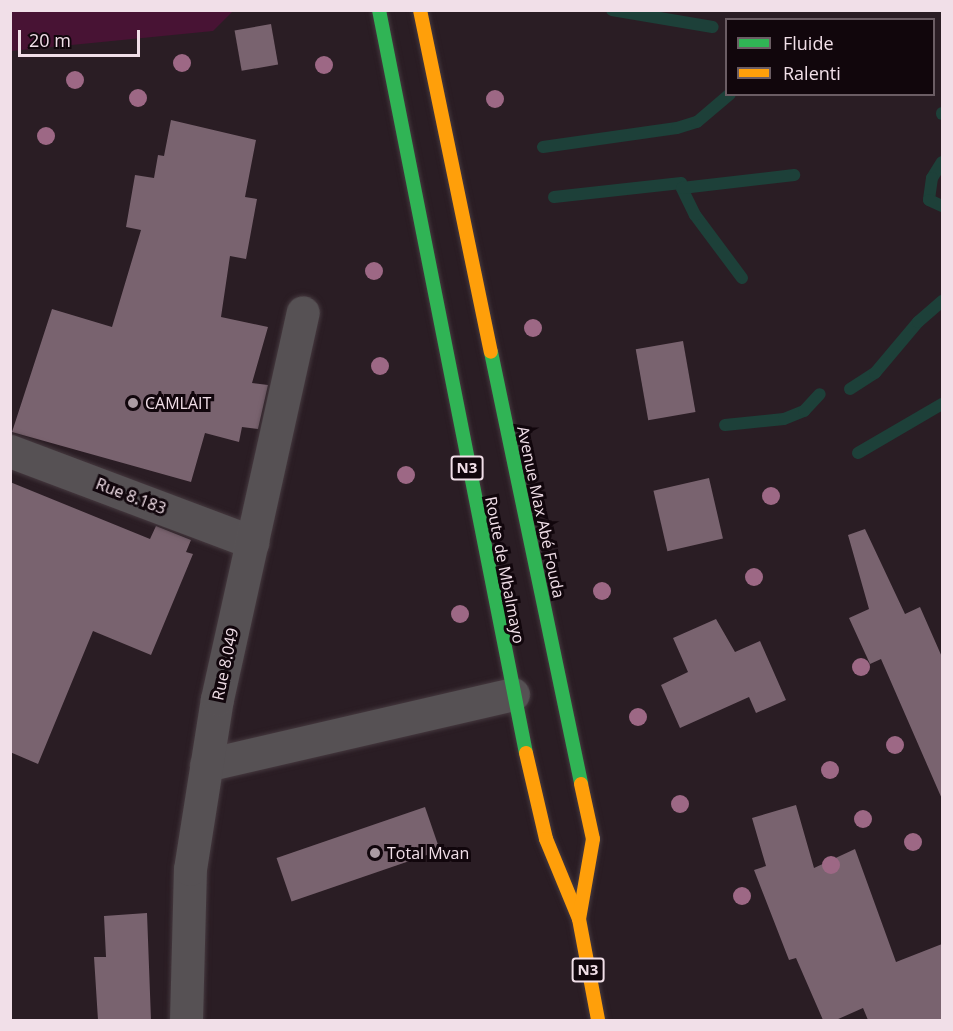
<!DOCTYPE html>
<meta charset="utf-8">
<style>
body{margin:0}
#map{position:relative;width:953px;height:1031px;overflow:hidden;background:#2a1d24;font-family:"Open Sans",sans-serif}
div>[style]{position:absolute}
.green>*{inset:0;background:#481334}
.stream>*{height:12px;margin:-6px;padding:0 6px;transform-origin:6px;border-radius:6px;background:#1d4039}
.building>*{inset:0;background:#79636f;transform-origin:0 0}
.roads{filter:drop-shadow(0 0 2px #45393f) drop-shadow(0 0 2px #45393f)}
.street>*{height:33px;margin:-16.5px;padding:0 16.5px;transform-origin:16.5px;border-radius:16.5px;background:#565154}
.fast>*{height:14px;margin:-7px;padding:0 7px;transform-origin:7px;border-radius:7px;background:#30b455}
.slow>*{height:14px;margin:-7px;padding:0 7px;transform-origin:7px;border-radius:7px;background:#ff9f0a}
.trees>*{width:18px;height:18px;margin:-9px;border-radius:50%;background:#9d6885}
.dots>*{width:16px;height:16px;translate:-50% -50%;box-sizing:border-box;border:3px solid #11060c;border-radius:50%}
span{translate:-50% -50%;white-space:nowrap;text-align:center;line-height:1.15;-webkit-text-stroke:6px #11060c;paint-order:stroke}
.shield-label span{padding:2px 4px;background:#11060c;border:2px solid;border-radius:4px;-webkit-text-stroke-width:0}
.shield-label{font-size:15px;color:#f1dfe8;font-weight:700}
.poi-label{font-size:16px;color:#f1dfe8}
.left{translate:0 -50%;text-align:left}
.street-label{font-size:16px;color:#f1dfe8}
.frame{position:absolute;inset:0;border:12px solid #f1dfe8;pointer-events:none}
.legend{position:absolute;left:725px;top:18px;width:210px;height:78px;box-sizing:border-box;background:#11060c;border:2px solid #6b5d64;margin:0;padding:8px 10px;list-style:none;font-size:18px;color:#f1dfe8}
.legend li{display:flex;align-items:center;gap:12px;height:30px}
.legend b{width:30px;border:2px solid #6b5d64}
.scale{position:absolute;left:18px;top:30px;width:122px;height:27px;box-sizing:border-box;border:3px solid #f1dfe8;border-top:0;padding-left:8px;font-size:18px;line-height:21px;white-space:nowrap;color:#f1dfe8;-webkit-text-stroke:4px #11060c;paint-order:stroke}
</style>
<div id="map">
<div class="green">
<i style="clip-path:polygon(11px 10px,233px 10px,233px 11px,213px 31px,11px 51px)"></i>
</div>
<div class="stream">
<i style="left:612px;top:10px;width:102px;rotate:9.6deg"></i>
<i style="left:942px;top:113px;width:1px;rotate:90deg"></i>
<i style="left:543px;top:147px;width:135px;rotate:-8.1deg"></i>
<i style="left:677px;top:128px;width:21px;rotate:-17deg"></i>
<i style="left:697px;top:122px;width:43px;rotate:-40.3deg"></i>
<i style="left:942px;top:162px;width:19px;rotate:122deg"></i>
<i style="left:932px;top:178px;width:22px;rotate:98deg"></i>
<i style="left:929px;top:200px;width:14px;rotate:25deg"></i>
<i style="left:554px;top:197px;width:128px;rotate:-6.3deg"></i>
<i style="left:742px;top:278px;width:79px;rotate:-126.7deg"></i>
<i style="left:695px;top:215px;width:30px;rotate:-116deg"></i>
<i style="left:682px;top:188px;width:113px;rotate:-6.6deg"></i>
<i style="left:850px;top:389px;width:30px;rotate:-33deg"></i>
<i style="left:875px;top:373px;width:67px;rotate:-49.9deg"></i>
<i style="left:918px;top:322px;width:32px;rotate:-41deg"></i>
<i style="left:725px;top:425px;width:59px;rotate:-5.8deg"></i>
<i style="left:784px;top:419px;width:22px;rotate:-22deg"></i>
<i style="left:804px;top:411px;width:23px;rotate:-47deg"></i>
<i style="left:858px;top:453px;width:97px;rotate:-30.3deg"></i>
</div>
<div class="building">
<i style="left:271px;top:24px;width:41px;height:37px;rotate:80deg"></i>
<i style="clip-path:polygon(171px 120px,256px 140px,245px 197px,257px 199px,246px 259px,230px 256px,221px 317px,268px 327px,252px 383px,268px 385px,258px 429px,242px 427px,239px 442px,205px 433px,191px 482px,12px 432px,52px 309px,112px 327px,141px 230px,126px 227px,135px 175px,154px 178px,158px 155px,164px 156px)"></i>
<i style="left:683px;top:341px;width:72px;height:48px;rotate:80deg"></i>
<i style="left:709px;top:478px;width:62px;height:57px;rotate:77deg"></i>
<i style="clip-path:polygon(10px 482px,150px 539px,156px 526px,191px 540px,186px 552px,193px 554px,151px 655px,93px 631px,38px 764px,10px 752px)"></i>
<i style="clip-path:polygon(865px 529px,905px 614px,920px 607px,942px 657px,942px 799px,881px 659px,870px 664px,849px 618px,869px 609px,848px 535px)"></i>
<i style="clip-path:polygon(716px 619px,735px 652px,760px 641px,786px 700px,756px 713px,749px 697px,680px 728px,661px 685px,688px 672px,673px 638px)"></i>
<i style="clip-path:polygon(796px 805px,814px 868px,855px 849px,896px 962px,942px 944px,942px 1020px,868px 1020px,863px 1008px,836px 1020px,823px 1020px,796px 958px,789px 960px,754px 870px,766px 866px,752px 818px)"></i>
<i style="left:425px;top:807px;width:46px;height:157px;rotate:71deg"></i>
<i style="clip-path:polygon(147px 913px,151px 1020px,98px 1020px,94px 957px,106px 957px,104px 916px)"></i>
</div>
<div class="roads">
<div class="street">
<i style="left:10px;top:451px;width:259px;rotate:20.6deg"></i>
<i style="left:206px;top:765px;width:315px;rotate:-13deg"></i>
<i style="left:186px;top:1020px;width:151px;rotate:-88.5deg"></i>
<i style="left:190px;top:869px;width:172px;rotate:-81deg"></i>
<i style="left:217px;top:699px;width:396px;rotate:-77.5deg"></i>
</div>
<div class="fast">
<i style="left:379px;top:10px;width:757px;rotate:78.81deg"></i>
<i style="left:491px;top:352px;width:441px;rotate:78.2deg"></i>
</div>
<div class="slow">
<i style="left:420px;top:10px;width:349px;rotate:78.3deg"></i>
<i style="left:526px;top:753px;width:88px;rotate:76.9deg"></i>
<i style="left:546px;top:839px;width:87px;rotate:67.6deg"></i>
<i style="left:581px;top:784px;width:56px;rotate:77.7deg"></i>
<i style="left:593px;top:839px;width:81px;rotate:99.9deg"></i>
<i style="left:579px;top:919px;width:103px;rotate:79.3deg"></i>
</div>
</div>
<div class="trees">
<i style="left:182px;top:63px"></i>
<i style="left:324px;top:65px"></i>
<i style="left:75px;top:80px"></i>
<i style="left:138px;top:98px"></i>
<i style="left:495px;top:99px"></i>
<i style="left:46px;top:136px"></i>
<i style="left:374px;top:271px"></i>
<i style="left:533px;top:328px"></i>
<i style="left:380px;top:366px"></i>
<i style="left:406px;top:475px"></i>
<i style="left:771px;top:496px"></i>
<i style="left:754px;top:577px"></i>
<i style="left:602px;top:591px"></i>
<i style="left:460px;top:614px"></i>
<i style="left:861px;top:667px"></i>
<i style="left:638px;top:717px"></i>
<i style="left:895px;top:745px"></i>
<i style="left:830px;top:770px"></i>
<i style="left:680px;top:804px"></i>
<i style="left:863px;top:819px"></i>
<i style="left:913px;top:842px"></i>
<i style="left:831px;top:865px"></i>
<i style="left:742px;top:896px"></i>
</div>
<div class="dots">
<i style="left:133px;top:403px;background:#ab9ba3"></i>
<i style="left:375px;top:853px;background:#ab9ba3"></i>
</div>
<div class="shield-label">
<span style="left:467px;top:468px">N3</span>
<span style="left:588px;top:970px">N3</span>
</div>
<div class="poi-label">
<span class="left" style="left:145px;top:403px">CAMLAIT</span>
<span class="left" style="left:387px;top:853px">Total Mvan</span>
</div>
<div class="street-label">
<span style="left:131px;top:496px;rotate:21deg">Rue 8.183</span>
<span style="left:541px;top:512px;rotate:78deg">Avenue Max Abé Fouda</span>
<span style="left:505px;top:570px;rotate:79deg">Route de Mbalmayo</span>
<span style="left:225px;top:664px;rotate:-78deg">Rue 8.049</span>
</div>
<div class="frame"></div>
<ul class="legend">
<li><b style="height:8px;background:#30b455"></b>Fluide</li>
<li><b style="height:8px;background:#ff9f0a"></b>Ralenti</li>
</ul>
<div class="scale">20 m</div>
</div>
